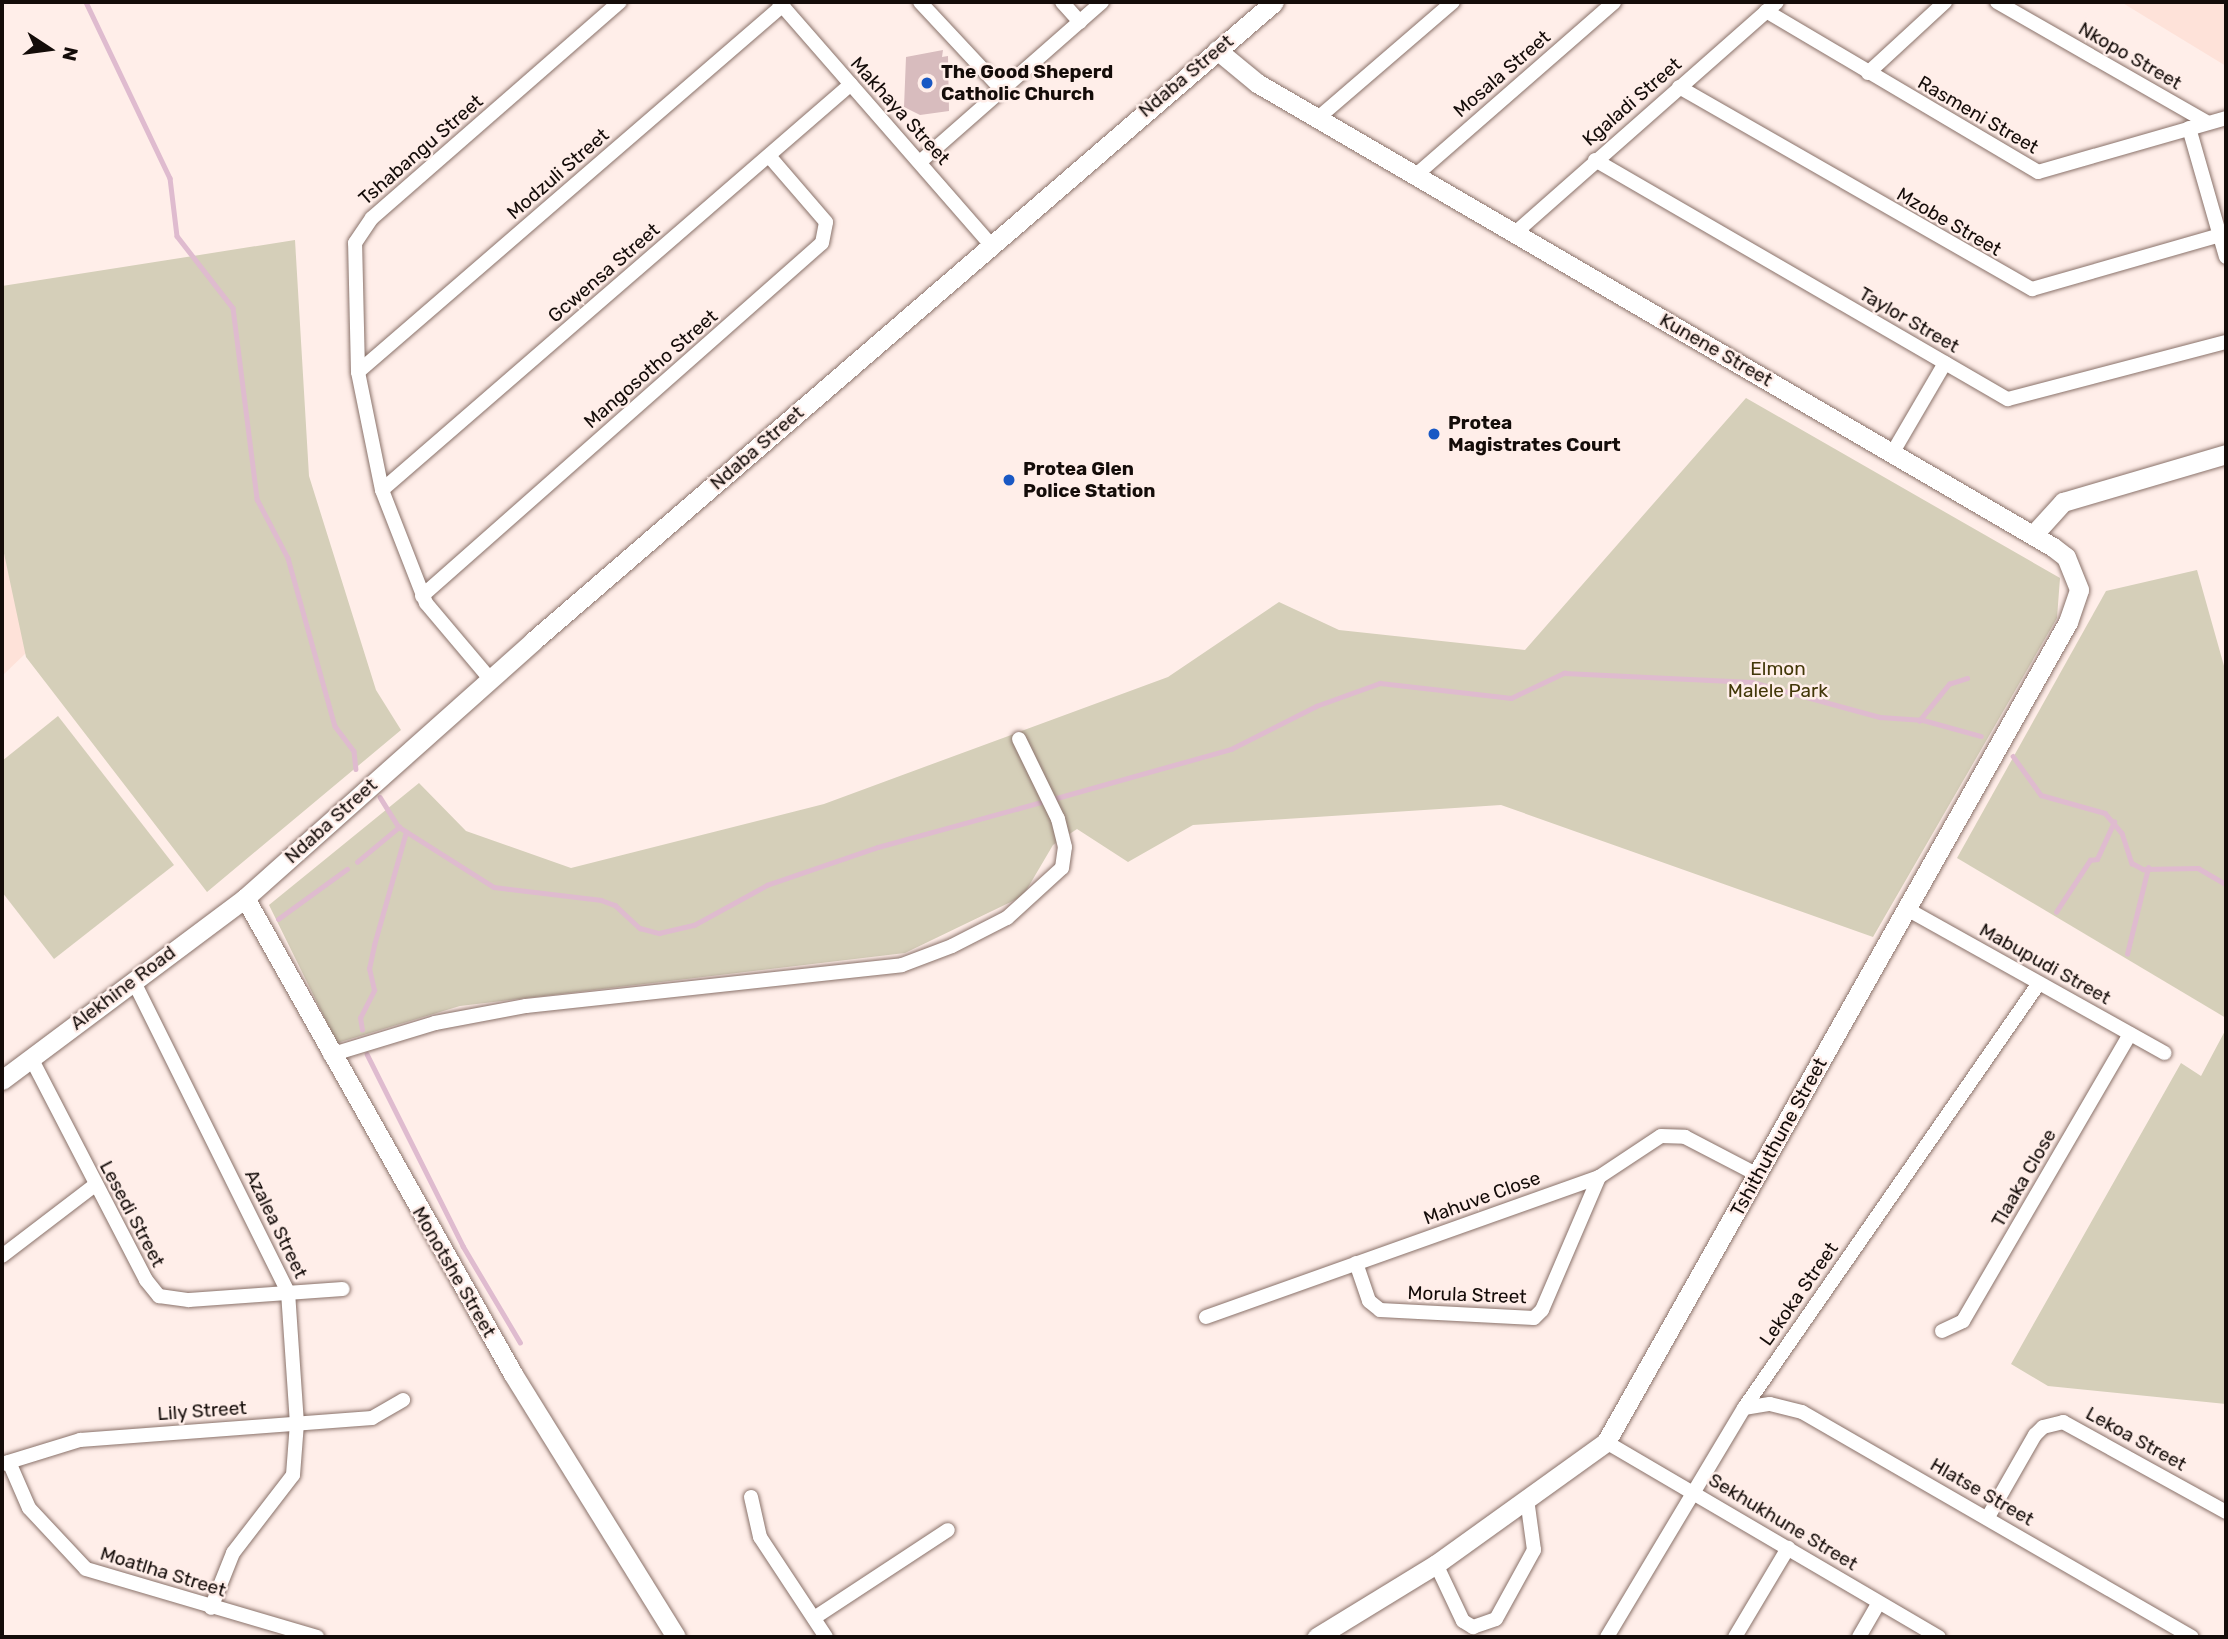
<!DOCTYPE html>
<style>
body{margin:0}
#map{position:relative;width:2228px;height:1639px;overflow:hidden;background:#ffeee9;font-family:Rubik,sans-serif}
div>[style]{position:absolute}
.built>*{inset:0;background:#fee2d9}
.green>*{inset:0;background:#d5cfb9}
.stream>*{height:4.5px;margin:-2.25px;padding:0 2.25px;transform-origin:2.25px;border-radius:2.25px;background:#dfbbcf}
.building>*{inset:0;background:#d8bcbe}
.roads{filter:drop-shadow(0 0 2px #8a726a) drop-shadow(0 0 2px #8a726a)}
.street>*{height:14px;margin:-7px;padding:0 7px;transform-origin:7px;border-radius:7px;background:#fff}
.secondary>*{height:19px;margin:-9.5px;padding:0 9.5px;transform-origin:9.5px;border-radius:9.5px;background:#fff}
.dots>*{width:19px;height:19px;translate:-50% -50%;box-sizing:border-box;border:4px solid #ffeee9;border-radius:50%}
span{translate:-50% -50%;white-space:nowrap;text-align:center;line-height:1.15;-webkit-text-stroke:5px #ffeee9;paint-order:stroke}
.street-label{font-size:19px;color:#140c09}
.poi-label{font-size:19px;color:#140c09;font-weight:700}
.left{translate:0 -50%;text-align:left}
.park-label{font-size:19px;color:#423708}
.frame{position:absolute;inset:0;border:4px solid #140c09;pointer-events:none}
.north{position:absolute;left:14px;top:14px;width:70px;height:70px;-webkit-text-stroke:5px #ffeee9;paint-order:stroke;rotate:103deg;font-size:19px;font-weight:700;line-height:28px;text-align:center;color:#140c09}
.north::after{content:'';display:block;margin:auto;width:24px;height:32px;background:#140c09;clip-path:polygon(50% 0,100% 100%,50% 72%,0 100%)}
</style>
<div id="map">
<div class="built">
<i style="clip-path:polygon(2121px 2px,2226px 2px,2226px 66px)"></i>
<i style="clip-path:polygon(2px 544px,27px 652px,2px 676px)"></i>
</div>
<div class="green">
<i style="clip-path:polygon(295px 240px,309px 476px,376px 690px,401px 730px,207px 892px,26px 657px,2px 544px,2px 286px)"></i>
<i style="clip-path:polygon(1746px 398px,2060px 578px,2057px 618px,1873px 937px,1501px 805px,1193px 825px,1128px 862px,1077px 829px,1053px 845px,1023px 896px,905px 953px,460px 1006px,337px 1043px,269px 905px,419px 783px,466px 831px,571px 868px,824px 804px,1168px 677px,1279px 602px,1339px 630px,1525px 650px)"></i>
<i style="clip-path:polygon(2197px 570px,2226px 673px,2226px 1018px,1957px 858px,2106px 591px)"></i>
<i style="clip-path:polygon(58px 716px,174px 865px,54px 959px,2px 892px,2px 761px)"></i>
<i style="clip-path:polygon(2226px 1029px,2226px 1404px,2048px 1386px,2011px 1364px,2181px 1063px,2201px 1076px)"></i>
</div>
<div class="stream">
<i style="left:86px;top:2px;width:195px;rotate:64.5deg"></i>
<i style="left:170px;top:178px;width:58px;rotate:83.1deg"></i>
<i style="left:177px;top:236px;width:91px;rotate:52.1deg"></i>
<i style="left:233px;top:308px;width:193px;rotate:82.8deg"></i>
<i style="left:257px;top:499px;width:67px;rotate:62.3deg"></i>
<i style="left:288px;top:558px;width:174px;rotate:74.4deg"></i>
<i style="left:335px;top:726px;width:31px;rotate:53deg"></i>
<i style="left:354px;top:751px;width:18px;rotate:84deg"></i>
<i style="left:1919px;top:721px;width:48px;rotate:-51deg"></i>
<i style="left:1949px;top:684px;width:19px;rotate:-18deg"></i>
<i style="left:2013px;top:756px;width:48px;rotate:54.3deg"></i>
<i style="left:2041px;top:795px;width:66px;rotate:15.7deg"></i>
<i style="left:2105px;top:813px;width:26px;rotate:50deg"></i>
<i style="left:2122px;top:833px;width:32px;rotate:72deg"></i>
<i style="left:2132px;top:863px;width:13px;rotate:29deg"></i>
<i style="left:2143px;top:869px;width:55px;rotate:-1deg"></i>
<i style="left:2198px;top:868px;width:32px;rotate:30deg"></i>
<i style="left:380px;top:797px;width:36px;rotate:58deg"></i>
<i style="left:399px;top:827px;width:112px;rotate:32.3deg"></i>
<i style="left:494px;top:887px;width:108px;rotate:6.9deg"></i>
<i style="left:601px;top:900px;width:15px;rotate:20deg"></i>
<i style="left:615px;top:905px;width:34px;rotate:43deg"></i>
<i style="left:640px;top:928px;width:20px;rotate:15deg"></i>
<i style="left:659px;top:933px;width:36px;rotate:-13deg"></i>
<i style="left:694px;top:925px;width:83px;rotate:-28.7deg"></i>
<i style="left:767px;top:885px;width:117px;rotate:-18.9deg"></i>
<i style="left:878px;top:847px;width:173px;rotate:-15.4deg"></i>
<i style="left:1053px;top:799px;width:185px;rotate:-15.7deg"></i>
<i style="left:1231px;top:749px;width:95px;rotate:-26.8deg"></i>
<i style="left:1316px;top:706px;width:68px;rotate:-19.8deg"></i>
<i style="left:1380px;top:683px;width:132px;rotate:6.5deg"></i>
<i style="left:1511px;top:698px;width:59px;rotate:-25.3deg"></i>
<i style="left:1564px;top:673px;width:188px;rotate:2.7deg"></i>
<i style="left:1752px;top:682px;width:133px;rotate:15.3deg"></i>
<i style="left:1880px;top:717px;width:43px;rotate:4deg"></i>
<i style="left:1923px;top:720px;width:60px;rotate:15.4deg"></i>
<i style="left:357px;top:862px;width:55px;rotate:-39.8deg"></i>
<i style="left:2056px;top:912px;width:62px;rotate:-56.8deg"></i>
<i style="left:2090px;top:860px;width:7px;rotate:-8deg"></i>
<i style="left:2097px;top:859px;width:41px;rotate:-65.3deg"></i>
<i style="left:278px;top:919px;width:85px;rotate:-35.9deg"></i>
<i style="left:2127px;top:954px;width:89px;rotate:-76.3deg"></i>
<i style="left:362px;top:1030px;width:12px;rotate:-99deg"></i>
<i style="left:360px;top:1018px;width:31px;rotate:-63deg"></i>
<i style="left:374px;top:990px;width:22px;rotate:-103deg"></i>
<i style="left:369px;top:969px;width:25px;rotate:-78deg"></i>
<i style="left:374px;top:945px;width:117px;rotate:-74.2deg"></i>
<i style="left:367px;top:1054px;width:215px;rotate:63.4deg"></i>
<i style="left:463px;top:1246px;width:112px;rotate:59.3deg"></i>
</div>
<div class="building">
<i style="clip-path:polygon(943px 50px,942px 57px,948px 56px,949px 111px,920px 115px,904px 107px,906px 57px)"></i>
</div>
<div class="roads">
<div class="street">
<i style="left:779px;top:2px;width:324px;rotate:48.9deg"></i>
<i style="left:920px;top:2px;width:120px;rotate:47deg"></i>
<i style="left:1062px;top:2px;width:27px;rotate:48deg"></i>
<i style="left:1997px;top:2px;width:243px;rotate:29.8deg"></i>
<i style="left:1766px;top:11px;width:316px;rotate:30.6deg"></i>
<i style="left:2038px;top:172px;width:196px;rotate:-16deg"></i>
<i style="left:1868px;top:73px;width:105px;rotate:-42.7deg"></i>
<i style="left:1679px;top:87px;width:407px;rotate:29.8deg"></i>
<i style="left:2032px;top:289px;width:196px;rotate:-16deg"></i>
<i style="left:1318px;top:118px;width:178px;rotate:-40.7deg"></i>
<i style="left:2189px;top:128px;width:134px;rotate:74deg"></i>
<i style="left:1595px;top:160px;width:477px;rotate:30.1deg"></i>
<i style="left:2008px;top:399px;width:225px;rotate:-14.7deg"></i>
<i style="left:921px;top:161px;width:241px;rotate:-41.3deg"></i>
<i style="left:1416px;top:175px;width:263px;rotate:-41.1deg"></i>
<i style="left:1515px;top:233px;width:349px;rotate:-41.4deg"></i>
<i style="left:358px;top:372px;width:562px;rotate:-40.81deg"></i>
<i style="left:1893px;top:452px;width:103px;rotate:-59.7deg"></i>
<i style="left:382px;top:490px;width:620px;rotate:-40.88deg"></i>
<i style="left:422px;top:596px;width:533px;rotate:-41.43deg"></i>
<i style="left:822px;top:243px;width:21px;rotate:-79deg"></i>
<i style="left:826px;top:222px;width:87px;rotate:-130.8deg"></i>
<i style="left:490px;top:679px;width:99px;rotate:-130.1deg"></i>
<i style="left:426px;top:603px;width:121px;rotate:-111.3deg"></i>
<i style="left:382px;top:490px;width:120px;rotate:-101.5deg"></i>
<i style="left:358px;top:372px;width:129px;rotate:-91.3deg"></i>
<i style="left:355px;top:243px;width:30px;rotate:-56deg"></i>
<i style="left:372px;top:218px;width:329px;rotate:-41.1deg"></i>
<i style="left:1907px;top:909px;width:295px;rotate:29.2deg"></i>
<i style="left:133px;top:980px;width:348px;rotate:63.6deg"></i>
<i style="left:288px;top:1292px;width:131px;rotate:86.1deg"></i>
<i style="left:297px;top:1423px;width:52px;rotate:94.4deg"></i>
<i style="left:293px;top:1475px;width:98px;rotate:127.6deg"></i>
<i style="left:233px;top:1553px;width:59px;rotate:111.8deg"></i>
<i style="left:330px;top:1055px;width:110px;rotate:-16.9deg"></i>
<i style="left:435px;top:1023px;width:93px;rotate:-10.6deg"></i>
<i style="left:526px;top:1006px;width:378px;rotate:-6.2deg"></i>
<i style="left:902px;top:965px;width:53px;rotate:-20.8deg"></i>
<i style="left:952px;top:946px;width:62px;rotate:-27deg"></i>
<i style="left:1007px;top:918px;width:74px;rotate:-42.3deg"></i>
<i style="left:1062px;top:868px;width:21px;rotate:-82deg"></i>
<i style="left:1065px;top:847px;width:29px;rotate:-104deg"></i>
<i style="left:1058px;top:819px;width:89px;rotate:-116deg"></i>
<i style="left:31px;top:1058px;width:250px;rotate:62.6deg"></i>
<i style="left:146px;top:1280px;width:21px;rotate:51deg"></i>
<i style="left:159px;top:1296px;width:30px;rotate:8deg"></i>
<i style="left:189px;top:1300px;width:154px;rotate:-4.1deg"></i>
<i style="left:2px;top:1256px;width:117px;rotate:-37.4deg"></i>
<i style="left:1356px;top:1263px;width:40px;rotate:71.1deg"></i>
<i style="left:1369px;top:1301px;width:14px;rotate:39deg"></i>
<i style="left:1380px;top:1310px;width:154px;rotate:3deg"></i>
<i style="left:1534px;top:1318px;width:11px;rotate:-45deg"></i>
<i style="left:1542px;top:1310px;width:145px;rotate:-66.8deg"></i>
<i style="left:1206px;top:1317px;width:417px;rotate:-19.6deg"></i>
<i style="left:1599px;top:1177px;width:74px;rotate:-33.5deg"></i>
<i style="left:1661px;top:1136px;width:24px;rotate:2deg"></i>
<i style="left:1685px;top:1137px;width:82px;rotate:27.5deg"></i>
<i style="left:1942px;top:1331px;width:23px;rotate:-25deg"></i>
<i style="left:1963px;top:1321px;width:332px;rotate:-59.8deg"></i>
<i style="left:1744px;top:1408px;width:26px;rotate:-9deg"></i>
<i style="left:1770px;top:1404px;width:33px;rotate:14deg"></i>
<i style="left:1802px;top:1412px;width:450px;rotate:30deg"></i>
<i style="left:1606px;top:1442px;width:386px;rotate:30.4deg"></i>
<i style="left:9px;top:1462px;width:50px;rotate:66.5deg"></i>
<i style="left:29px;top:1508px;width:83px;rotate:46.9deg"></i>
<i style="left:86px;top:1569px;width:241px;rotate:16.4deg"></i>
<i style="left:2px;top:1464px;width:82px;rotate:-17.1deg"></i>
<i style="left:80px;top:1440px;width:293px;rotate:-4.3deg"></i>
<i style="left:372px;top:1418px;width:36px;rotate:-30deg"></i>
<i style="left:751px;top:1497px;width:41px;rotate:77.3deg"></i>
<i style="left:760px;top:1537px;width:120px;rotate:56.6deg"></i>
<i style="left:1988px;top:1517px;width:95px;rotate:-60.2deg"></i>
<i style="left:2035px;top:1435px;width:11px;rotate:-45deg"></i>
<i style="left:2043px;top:1427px;width:21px;rotate:-14deg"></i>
<i style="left:2063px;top:1422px;width:186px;rotate:28.9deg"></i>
<i style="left:1436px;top:1564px;width:63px;rotate:64.7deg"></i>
<i style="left:1463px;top:1621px;width:12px;rotate:31deg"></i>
<i style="left:1473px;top:1627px;width:24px;rotate:-19deg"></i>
<i style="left:1496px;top:1619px;width:79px;rotate:-61.2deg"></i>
<i style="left:1534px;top:1550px;width:51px;rotate:-97.8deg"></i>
<i style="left:814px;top:1618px;width:160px;rotate:-33.3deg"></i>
<i style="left:1607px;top:1637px;width:267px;rotate:-59.1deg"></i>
<i style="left:1744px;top:1408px;width:517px;rotate:-55.23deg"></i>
<i style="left:1735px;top:1637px;width:104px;rotate:-59.2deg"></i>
<i style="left:1859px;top:1637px;width:39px;rotate:-60deg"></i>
</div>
<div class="secondary">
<i style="left:1217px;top:50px;width:52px;rotate:39.5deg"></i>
<i style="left:1257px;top:83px;width:921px;rotate:30.24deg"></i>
<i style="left:2053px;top:547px;width:16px;rotate:38deg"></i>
<i style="left:2066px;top:557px;width:35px;rotate:68deg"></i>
<i style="left:2079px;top:590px;width:34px;rotate:109deg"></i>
<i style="left:2068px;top:622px;width:941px;rotate:119.4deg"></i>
<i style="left:1606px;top:1442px;width:209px;rotate:144.3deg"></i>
<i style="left:1436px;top:1564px;width:140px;rotate:148.5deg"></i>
<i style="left:2033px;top:535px;width:45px;rotate:-47.7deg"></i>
<i style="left:2063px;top:502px;width:170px;rotate:-16.4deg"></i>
<i style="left:245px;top:898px;width:546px;rotate:60.62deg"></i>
<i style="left:513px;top:1374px;width:309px;rotate:58.2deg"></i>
<i style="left:2px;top:1080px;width:304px;rotate:-36.8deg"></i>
<i style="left:245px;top:898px;width:386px;rotate:-41.7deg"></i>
<i style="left:533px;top:641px;width:978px;rotate:-40.77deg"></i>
</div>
</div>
<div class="dots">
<i style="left:927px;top:83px;background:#1958c4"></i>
<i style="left:1434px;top:434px;background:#1958c4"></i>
<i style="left:1009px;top:480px;background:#1958c4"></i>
</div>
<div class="street-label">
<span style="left:2130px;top:56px;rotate:30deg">Nkopo Street</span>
<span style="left:1502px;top:74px;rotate:-41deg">Mosala Street</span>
<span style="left:1186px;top:76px;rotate:-40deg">Ndaba Street</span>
<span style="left:1632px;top:102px;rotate:-41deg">Kgaladi Street</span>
<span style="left:900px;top:111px;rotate:48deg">Makhaya Street</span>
<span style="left:1978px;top:115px;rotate:30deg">Rasmeni Street</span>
<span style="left:421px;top:150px;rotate:-41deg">Tshabangu Street</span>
<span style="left:558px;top:174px;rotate:-41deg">Modzuli Street</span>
<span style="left:1949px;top:222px;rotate:30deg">Mzobe Street</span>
<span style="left:604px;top:273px;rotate:-41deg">Gcwensa Street</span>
<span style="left:1909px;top:320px;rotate:30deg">Taylor Street</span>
<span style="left:1716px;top:350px;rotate:30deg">Kunene Street</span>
<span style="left:651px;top:369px;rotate:-41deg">Mangosotho Street</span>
<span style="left:757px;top:448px;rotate:-41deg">Ndaba Street</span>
<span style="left:331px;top:821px;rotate:-42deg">Ndaba Street</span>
<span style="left:2045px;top:964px;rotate:29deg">Mabupudi Street</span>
<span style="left:123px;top:988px;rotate:-37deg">Alekhine Road</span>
<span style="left:1779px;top:1137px;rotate:-61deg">Tshithuthune Street</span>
<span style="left:2024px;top:1178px;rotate:-60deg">Tlaaka Close</span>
<span style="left:1482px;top:1198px;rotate:-20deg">Mahuve Close</span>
<span style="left:132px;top:1214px;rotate:62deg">Lesedi Street</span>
<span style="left:276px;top:1224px;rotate:64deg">Azalea Street</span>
<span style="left:454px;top:1272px;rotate:60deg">Monotshe Street</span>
<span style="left:1799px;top:1294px;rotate:-55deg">Lekoka Street</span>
<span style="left:1467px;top:1295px;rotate:2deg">Morula Street</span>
<span style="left:202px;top:1411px;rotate:-4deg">Lily Street</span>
<span style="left:2136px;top:1439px;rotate:29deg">Lekoa Street</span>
<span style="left:1982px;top:1492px;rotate:30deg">Hlatse Street</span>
<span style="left:1783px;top:1522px;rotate:31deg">Sekhukhune Street</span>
<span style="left:163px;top:1572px;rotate:17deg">Moatlha Street</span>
</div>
<div class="poi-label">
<span class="left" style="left:941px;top:83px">The Good Sheperd<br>Catholic Church</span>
<span class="left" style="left:1448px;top:434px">Protea<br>Magistrates Court</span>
<span class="left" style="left:1023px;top:480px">Protea Glen<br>Police Station</span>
</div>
<div class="park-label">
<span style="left:1778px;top:680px">Elmon<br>Malele Park</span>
</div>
<div class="frame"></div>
<div class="north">N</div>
</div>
